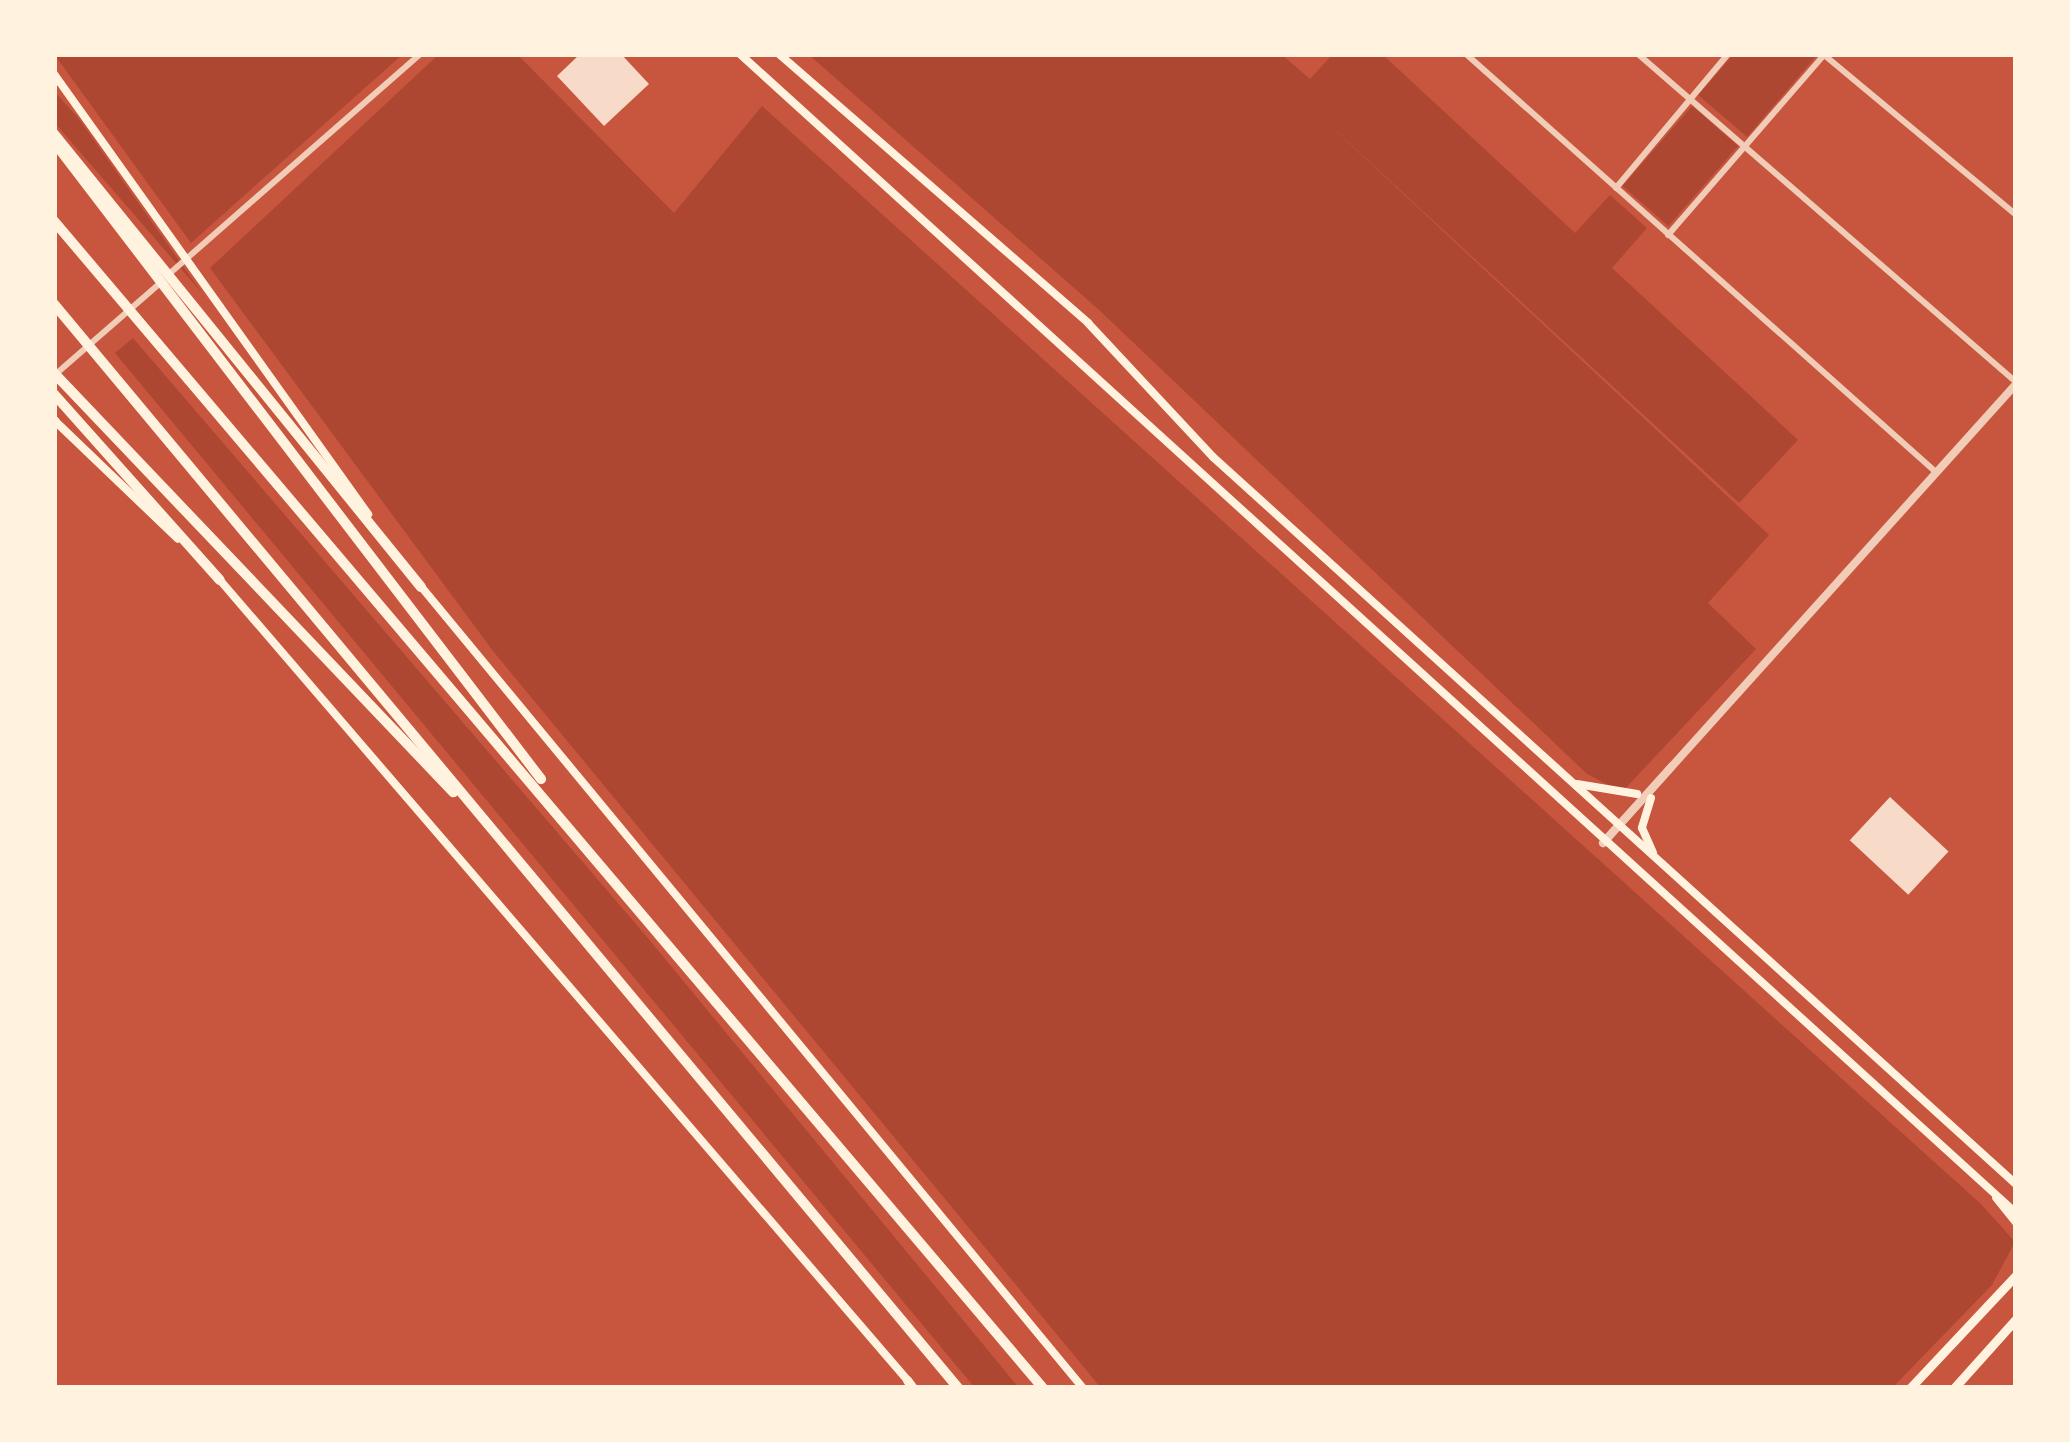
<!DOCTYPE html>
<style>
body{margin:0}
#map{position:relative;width:2070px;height:1442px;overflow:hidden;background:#c8553d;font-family:Jost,sans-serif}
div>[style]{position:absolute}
.green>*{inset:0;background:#ae4732;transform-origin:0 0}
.building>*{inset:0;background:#f7dbc8;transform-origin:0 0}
.minor>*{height:6px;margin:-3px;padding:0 3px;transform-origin:3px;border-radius:3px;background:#f1ccb7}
.tertiary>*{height:8px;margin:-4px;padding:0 4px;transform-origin:4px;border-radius:4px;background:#f1ccb7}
.secondary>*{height:8px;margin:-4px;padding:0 4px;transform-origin:4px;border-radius:4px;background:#fff3e0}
.primary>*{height:9px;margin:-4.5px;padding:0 4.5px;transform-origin:4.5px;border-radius:4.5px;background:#fff3e0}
.trunk>*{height:9px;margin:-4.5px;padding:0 4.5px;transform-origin:4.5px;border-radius:4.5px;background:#fff3e0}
.motorway>*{height:10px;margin:-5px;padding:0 5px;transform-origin:5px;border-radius:5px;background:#fff3e0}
span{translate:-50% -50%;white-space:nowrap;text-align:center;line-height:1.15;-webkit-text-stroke:12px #fff3e0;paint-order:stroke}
.frame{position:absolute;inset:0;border:57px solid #fff3e0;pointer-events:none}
</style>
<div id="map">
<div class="green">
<i style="clip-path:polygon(54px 54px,403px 54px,191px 243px)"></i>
<i style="clip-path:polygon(439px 54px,517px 54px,674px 213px,762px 106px,1981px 1204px,2015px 1242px,1992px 1285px,1892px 1388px,1101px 1388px,493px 651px,210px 268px)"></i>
<i style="clip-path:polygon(808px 54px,1281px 54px,1310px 79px,1333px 54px,1382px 54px,1575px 233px,1610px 195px,1647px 228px,1612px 268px,1798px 440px,1739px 503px,1295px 93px,1769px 535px,1708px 603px,1756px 649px,1622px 792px,1587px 774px,1098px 309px)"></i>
<i style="clip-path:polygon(1734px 54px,1817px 55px,1747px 137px,1698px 95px)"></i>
<i style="clip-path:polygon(54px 91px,79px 119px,202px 293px,54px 122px)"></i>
<i style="left:1692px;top:106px;width:61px;height:106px;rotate:41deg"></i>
<i style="clip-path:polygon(133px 338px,647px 937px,1019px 1388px,975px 1388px,115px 353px)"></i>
</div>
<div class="building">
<i style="clip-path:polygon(580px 54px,621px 54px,649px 84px,604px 126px,557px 76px)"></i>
<i style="left:1890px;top:797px;width:80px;height:59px;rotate:43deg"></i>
</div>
<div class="minor">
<i style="left:1466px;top:54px;width:630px;rotate:41.66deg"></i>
<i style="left:1638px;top:54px;width:500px;rotate:40.95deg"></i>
<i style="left:1823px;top:54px;width:251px;rotate:39.8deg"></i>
<i style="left:1616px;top:188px;width:175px;rotate:-50.1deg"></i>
<i style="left:1668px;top:235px;width:237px;rotate:-49.1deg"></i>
<i style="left:169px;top:274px;width:334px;rotate:-41.2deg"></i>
<i style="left:57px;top:373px;width:137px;rotate:-41.1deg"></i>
</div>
<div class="tertiary">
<i style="left:1603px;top:843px;width:617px;rotate:-48.02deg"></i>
<i style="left:1603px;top:843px;width:103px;rotate:-48.1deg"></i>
</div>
<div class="secondary">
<i style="left:740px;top:54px;width:1724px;rotate:42.25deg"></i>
<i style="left:779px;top:54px;width:410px;rotate:41deg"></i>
<i style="left:1088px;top:323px;width:183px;rotate:47deg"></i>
<i style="left:1213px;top:457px;width:1083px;rotate:42.16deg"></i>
<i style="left:54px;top:74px;width:541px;rotate:54.49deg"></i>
<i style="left:55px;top:421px;width:170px;rotate:43.8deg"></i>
<i style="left:219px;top:579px;width:1059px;rotate:49.33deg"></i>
<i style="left:419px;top:584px;width:1043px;rotate:50.45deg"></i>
<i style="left:1577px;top:784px;width:61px;rotate:9.5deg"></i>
<i style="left:1651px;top:798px;width:31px;rotate:107deg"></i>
<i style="left:1642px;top:828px;width:27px;rotate:66deg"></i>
</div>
<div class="primary">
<i style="left:1996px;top:1197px;width:32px;rotate:51deg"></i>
<i style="left:907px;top:1380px;width:10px;rotate:53deg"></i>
<i style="left:1910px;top:1388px;width:155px;rotate:-46.8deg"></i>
<i style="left:1954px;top:1388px;width:93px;rotate:-48.1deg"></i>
</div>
<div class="trunk">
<i style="left:54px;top:420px;width:1px;rotate:45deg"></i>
</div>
<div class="motorway">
<i style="left:54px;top:134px;width:583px;rotate:50.99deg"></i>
<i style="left:54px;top:142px;width:802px;rotate:52.6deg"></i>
<i style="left:54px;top:221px;width:1530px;rotate:49.72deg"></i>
<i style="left:54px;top:304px;width:1411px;rotate:50.17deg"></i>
<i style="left:54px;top:373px;width:579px;rotate:46.4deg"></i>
<i style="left:54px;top:394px;width:249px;rotate:48.3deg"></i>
</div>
<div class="frame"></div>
</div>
